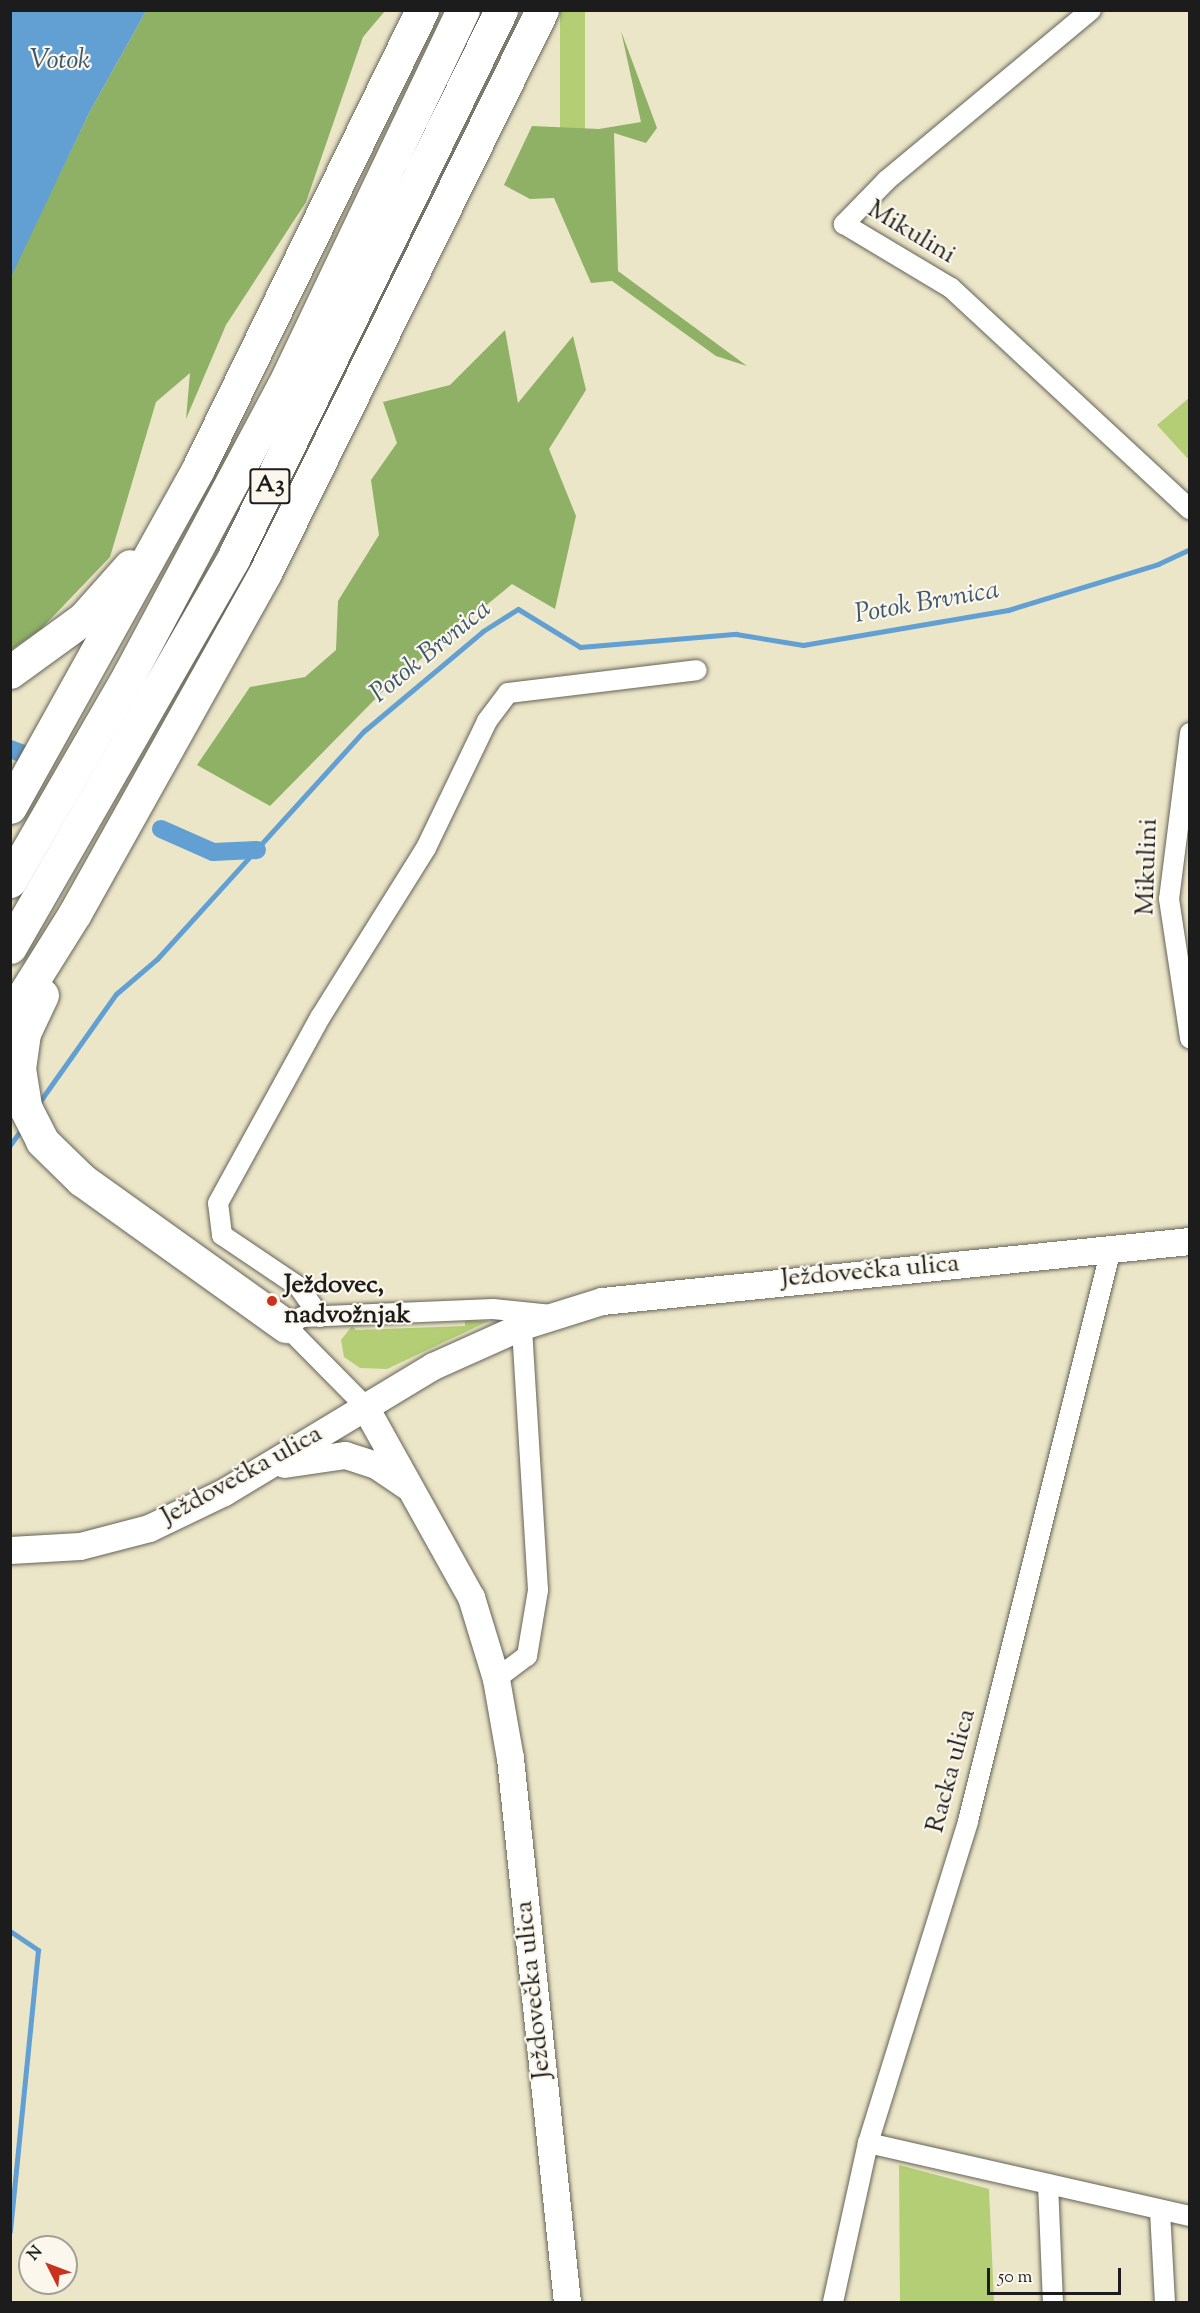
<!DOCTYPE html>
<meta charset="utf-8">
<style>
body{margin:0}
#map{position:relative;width:1200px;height:2313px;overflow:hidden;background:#ece6c8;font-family:"Sorts Mill Goudy",serif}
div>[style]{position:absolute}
.green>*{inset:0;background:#b3ce74;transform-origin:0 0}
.forest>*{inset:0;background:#8eb166}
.water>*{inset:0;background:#629fd3}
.stream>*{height:5px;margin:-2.5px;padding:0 2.5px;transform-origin:2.5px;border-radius:2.5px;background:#629fd3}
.canal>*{height:18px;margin:-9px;padding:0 9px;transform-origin:9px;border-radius:9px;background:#629fd3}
.roads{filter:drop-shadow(0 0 2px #656358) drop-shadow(0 0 2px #656358)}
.street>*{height:20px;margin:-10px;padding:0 10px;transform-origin:10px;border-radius:10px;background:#fff}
.secondary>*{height:27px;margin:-13.5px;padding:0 13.5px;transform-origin:13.5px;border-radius:13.5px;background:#fff}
.highway>*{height:33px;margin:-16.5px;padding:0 16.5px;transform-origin:16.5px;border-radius:16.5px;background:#fff}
.dots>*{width:16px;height:16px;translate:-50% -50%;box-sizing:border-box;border:3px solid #fbf7ec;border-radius:50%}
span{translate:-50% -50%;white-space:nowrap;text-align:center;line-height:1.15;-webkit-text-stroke:4.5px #fbf7ec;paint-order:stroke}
.shield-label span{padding:2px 4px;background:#fbf7ec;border:2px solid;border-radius:4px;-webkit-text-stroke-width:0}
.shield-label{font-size:24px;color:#1c1c1c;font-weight:700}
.street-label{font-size:26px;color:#1c1c1c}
.poi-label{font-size:26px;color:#1c1c1c;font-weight:700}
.left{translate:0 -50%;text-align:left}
.water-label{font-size:27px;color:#3c576e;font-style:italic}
.frame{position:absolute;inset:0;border:12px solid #1c1c1c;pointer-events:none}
.north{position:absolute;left:18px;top:2235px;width:60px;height:60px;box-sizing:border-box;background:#fbf7ec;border:2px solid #a29f99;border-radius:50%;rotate:312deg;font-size:16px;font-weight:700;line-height:24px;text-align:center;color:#1c1c1c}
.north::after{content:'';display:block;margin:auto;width:21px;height:27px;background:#c8321e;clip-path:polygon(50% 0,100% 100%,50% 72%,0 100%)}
.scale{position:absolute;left:987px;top:2268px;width:134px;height:27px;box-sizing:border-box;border:3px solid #1c1c1c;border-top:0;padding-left:8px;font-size:18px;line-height:21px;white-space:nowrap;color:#1c1c1c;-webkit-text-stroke:4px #fbf7ec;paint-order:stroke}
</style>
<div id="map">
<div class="green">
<i style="left:560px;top:11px;width:25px;height:180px"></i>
<i style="clip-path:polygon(1189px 398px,1189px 460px,1157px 425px)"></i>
<i style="clip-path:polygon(465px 1321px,489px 1321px,387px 1369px,360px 1368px,344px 1357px,341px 1340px,352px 1326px,356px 1330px,465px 1326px)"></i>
<i style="clip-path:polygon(899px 2165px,989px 2189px,994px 2302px,900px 2302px)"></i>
</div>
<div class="forest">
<i style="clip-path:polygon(146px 11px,385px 11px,363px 37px,306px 202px,226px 325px,186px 419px,190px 373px,156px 402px,110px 557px,41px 629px,11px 650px,10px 277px,89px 113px)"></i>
<i style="clip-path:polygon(621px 31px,657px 128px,646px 143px,614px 133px,618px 271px,747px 366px,716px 356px,612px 281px,591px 283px,554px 198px,530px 199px,504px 185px,532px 126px,599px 129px,641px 122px)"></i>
<i style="clip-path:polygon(505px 330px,518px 403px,573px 336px,586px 390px,549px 449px,576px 516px,555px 609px,512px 584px,388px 686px,270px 806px,197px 765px,250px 687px,305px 677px,336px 650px,338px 601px,379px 535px,371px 480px,397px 443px,383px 402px,450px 385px)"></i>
</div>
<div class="water">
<i style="clip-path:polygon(11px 10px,146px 11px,89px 113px,11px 277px)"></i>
</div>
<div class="stream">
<i style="left:38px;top:1104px;width:135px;rotate:-54.7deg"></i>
<i style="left:116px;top:994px;width:54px;rotate:-40.5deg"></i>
<i style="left:157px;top:959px;width:308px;rotate:-47.8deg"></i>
<i style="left:364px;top:731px;width:155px;rotate:-40deg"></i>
<i style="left:483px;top:631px;width:41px;rotate:-32.2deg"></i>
<i style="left:518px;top:609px;width:73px;rotate:31.5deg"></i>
<i style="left:580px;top:647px;width:157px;rotate:-4.8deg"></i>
<i style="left:736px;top:634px;width:68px;rotate:9.3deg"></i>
<i style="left:803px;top:645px;width:208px;rotate:-9.7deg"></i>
<i style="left:1008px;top:610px;width:157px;rotate:-17deg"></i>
<i style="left:1158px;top:564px;width:35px;rotate:-25deg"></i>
<i style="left:10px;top:1145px;width:22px;rotate:-54deg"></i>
<i style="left:10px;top:1931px;width:34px;rotate:34deg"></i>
<i style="left:38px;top:1950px;width:283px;rotate:95.7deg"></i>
</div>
<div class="canal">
<i style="left:10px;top:749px;width:15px;rotate:20deg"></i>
<i style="left:161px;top:829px;width:57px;rotate:23.9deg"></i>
<i style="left:213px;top:852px;width:44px;rotate:-2.6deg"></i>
</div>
<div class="roads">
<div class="street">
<i style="left:1091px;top:10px;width:266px;rotate:140.2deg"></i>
<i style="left:887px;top:180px;width:62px;rotate:134.3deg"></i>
<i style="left:844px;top:224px;width:125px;rotate:30.9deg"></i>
<i style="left:951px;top:288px;width:326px;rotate:42.8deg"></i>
<i style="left:1190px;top:733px;width:167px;rotate:97.2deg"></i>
<i style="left:1169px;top:899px;width:141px;rotate:81.4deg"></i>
<i style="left:320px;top:1317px;width:37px;rotate:-125deg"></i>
<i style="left:299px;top:1287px;width:93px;rotate:-146deg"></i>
<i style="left:222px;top:1235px;width:32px;rotate:-97deg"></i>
<i style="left:218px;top:1203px;width:213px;rotate:-61.2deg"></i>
<i style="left:321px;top:1016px;width:198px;rotate:-58deg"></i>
<i style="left:426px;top:848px;width:141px;rotate:-64.3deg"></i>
<i style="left:487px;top:721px;width:35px;rotate:-53deg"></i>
<i style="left:508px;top:693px;width:190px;rotate:-6.9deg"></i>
<i style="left:364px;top:1405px;width:111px;rotate:-134.6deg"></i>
<i style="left:286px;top:1326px;width:18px;rotate:-29deg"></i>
<i style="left:302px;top:1317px;width:191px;rotate:-2.4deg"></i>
<i style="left:493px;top:1309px;width:59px;rotate:5.8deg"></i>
<i style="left:496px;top:1679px;width:39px;rotate:-37deg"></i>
<i style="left:527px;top:1656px;width:67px;rotate:-80.5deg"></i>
<i style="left:538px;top:1590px;width:264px;rotate:-93.5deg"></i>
<i style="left:868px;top:2143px;width:330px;rotate:12.8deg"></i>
<i style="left:1048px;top:2184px;width:118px;rotate:87.6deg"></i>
<i style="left:1160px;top:2211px;width:91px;rotate:86.9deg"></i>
<i style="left:833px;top:2302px;width:163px;rotate:-77.6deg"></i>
<i style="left:868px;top:2143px;width:337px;rotate:-72.7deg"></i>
<i style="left:968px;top:1821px;width:590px;rotate:-75.96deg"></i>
</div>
<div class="secondary">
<i style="left:364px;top:1405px;width:220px;rotate:60.9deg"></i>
<i style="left:471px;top:1597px;width:86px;rotate:73deg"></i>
<i style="left:496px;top:1679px;width:80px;rotate:80deg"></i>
<i style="left:510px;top:1758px;width:547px;rotate:84.02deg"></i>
<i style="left:284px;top:1464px;width:62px;rotate:-8.4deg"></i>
<i style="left:345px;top:1455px;width:33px;rotate:18deg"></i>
<i style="left:376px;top:1465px;width:37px;rotate:34deg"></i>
<i style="left:10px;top:1550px;width:70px;rotate:-3.3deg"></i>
<i style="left:80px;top:1546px;width:71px;rotate:-14.6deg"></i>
<i style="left:149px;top:1528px;width:83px;rotate:-25.6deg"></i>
<i style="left:224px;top:1492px;width:244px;rotate:-31.1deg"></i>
<i style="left:433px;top:1366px;width:98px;rotate:-24.2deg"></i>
<i style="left:522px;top:1326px;width:84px;rotate:-17.4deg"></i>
<i style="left:602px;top:1301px;width:591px;rotate:-5.83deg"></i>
</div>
<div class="highway">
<i style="left:10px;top:672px;width:92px;rotate:-36.1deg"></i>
<i style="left:84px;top:618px;width:69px;rotate:-48.5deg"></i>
<i style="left:10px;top:807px;width:387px;rotate:-60.9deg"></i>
<i style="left:198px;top:469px;width:511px;rotate:-63.99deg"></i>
<i style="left:10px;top:881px;width:240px;rotate:-60deg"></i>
<i style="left:130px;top:673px;width:324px;rotate:-61.9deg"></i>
<i style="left:283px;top:387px;width:418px;rotate:-64.5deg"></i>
<i style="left:10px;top:947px;width:448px;rotate:-60.1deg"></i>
<i style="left:233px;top:559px;width:611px;rotate:-63.98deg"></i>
<i style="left:42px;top:995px;width:42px;rotate:115.3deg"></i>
<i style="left:24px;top:1033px;width:35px;rotate:98deg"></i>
<i style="left:19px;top:1068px;width:39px;rotate:81deg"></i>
<i style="left:25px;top:1107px;width:38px;rotate:63deg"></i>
<i style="left:42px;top:1141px;width:56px;rotate:44.3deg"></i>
<i style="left:82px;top:1180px;width:251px;rotate:35.6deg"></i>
<i style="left:10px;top:1017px;width:123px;rotate:-58deg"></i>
<i style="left:75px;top:913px;width:389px;rotate:-60.8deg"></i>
<i style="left:265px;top:573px;width:627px;rotate:-63.8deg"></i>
</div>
</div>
<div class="dots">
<i style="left:272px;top:1301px;background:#c8321e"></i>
</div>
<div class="shield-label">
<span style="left:270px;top:486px">A3</span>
</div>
<div class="street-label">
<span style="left:911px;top:233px;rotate:31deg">Mikulini</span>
<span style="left:1148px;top:867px;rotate:-88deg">Mikulini</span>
<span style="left:870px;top:1272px;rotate:-5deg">Ježdovečka ulica</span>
<span style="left:242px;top:1476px;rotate:-29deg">Ježdovečka ulica</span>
<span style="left:952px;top:1771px;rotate:-75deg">Racka ulica</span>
<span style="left:534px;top:1990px;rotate:-96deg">Ježdovečka ulica</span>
</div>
<div class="poi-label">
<span class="left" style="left:284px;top:1301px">Ježdovec,<br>nadvožnjak</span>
</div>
<div class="water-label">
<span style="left:60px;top:62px">Votok</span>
<span style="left:927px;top:603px;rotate:-10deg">Potok Brvnica</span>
<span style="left:431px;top:652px;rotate:-39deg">Potok Brvnica</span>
</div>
<div class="frame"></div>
<div class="north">N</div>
<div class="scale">50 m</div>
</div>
